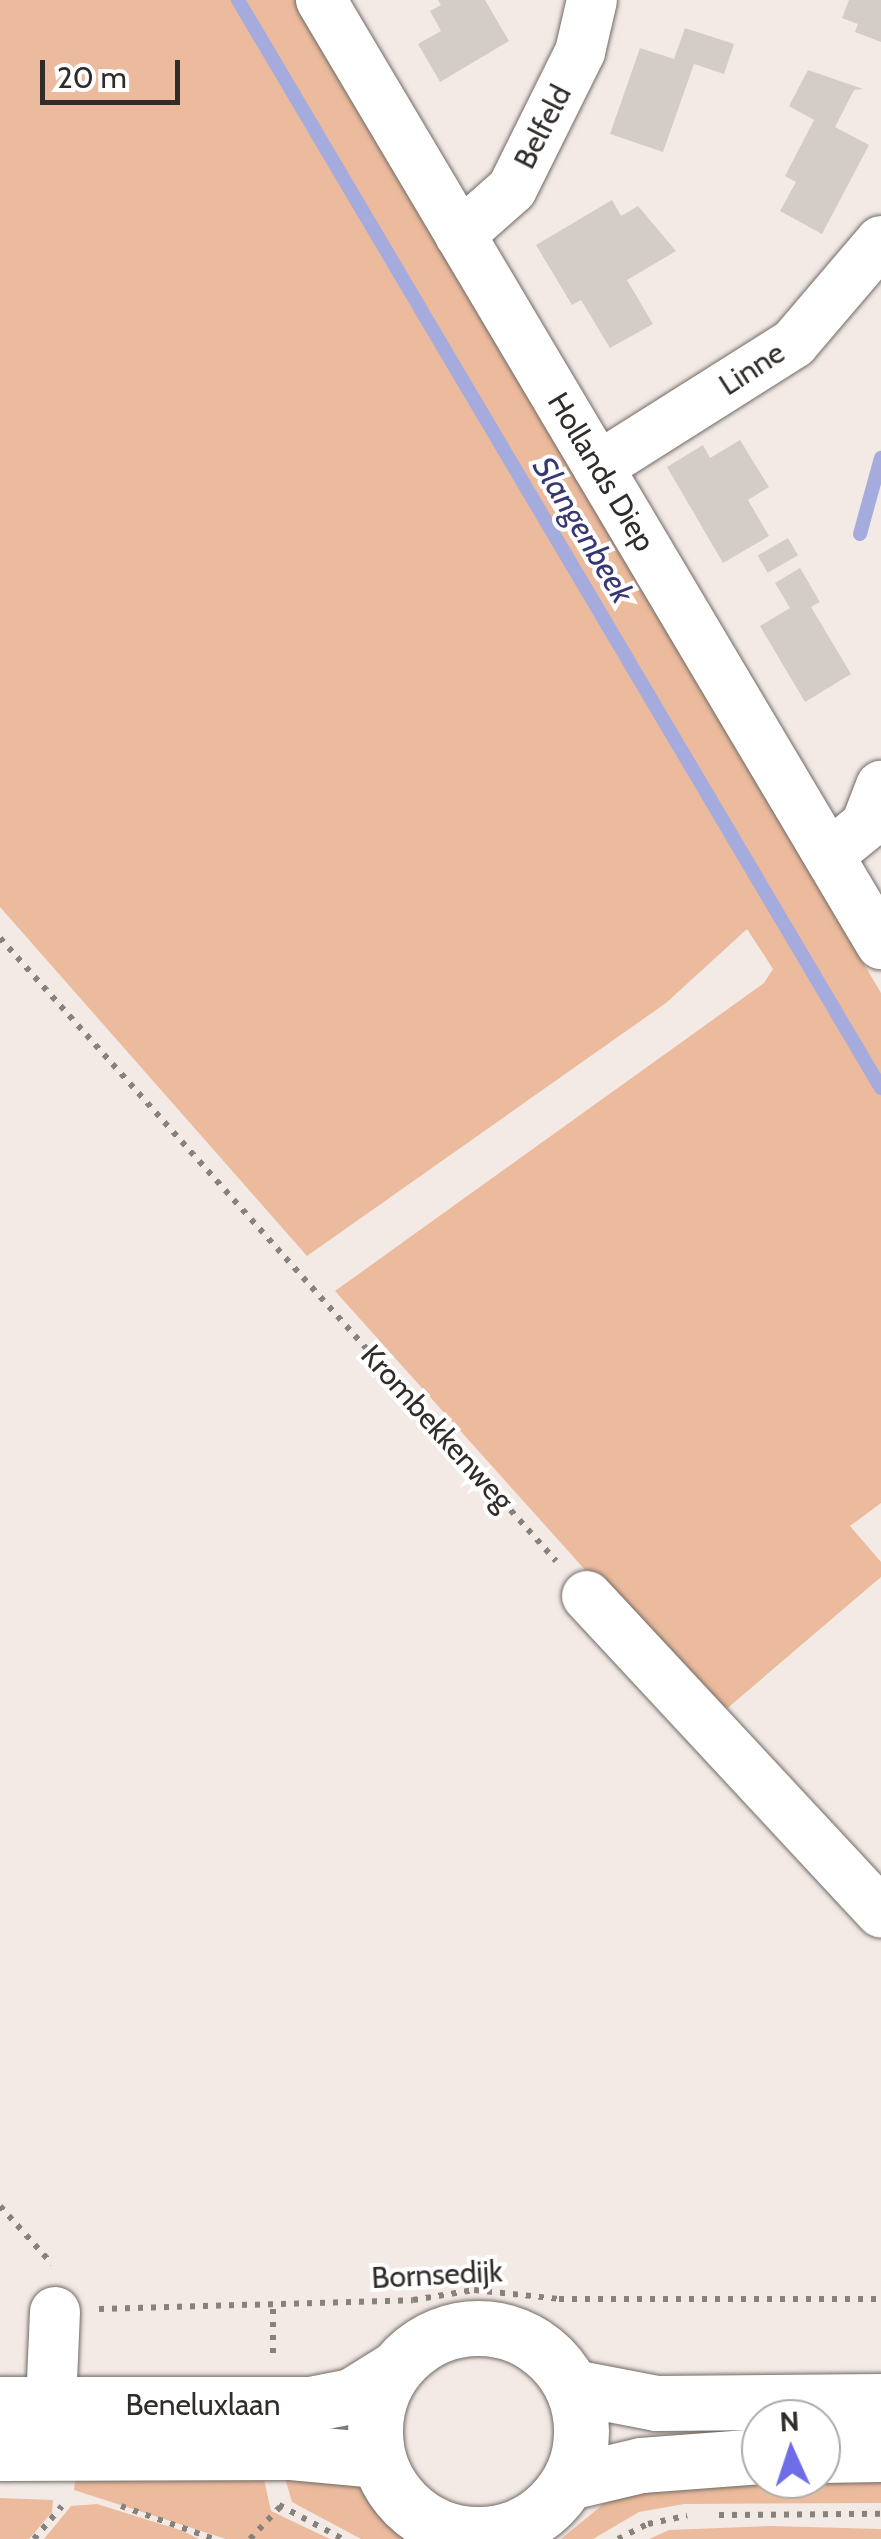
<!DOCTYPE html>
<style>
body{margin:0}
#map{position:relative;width:881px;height:2539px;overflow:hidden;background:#f3eae5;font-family:Cabin,sans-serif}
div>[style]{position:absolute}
.green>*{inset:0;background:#ecbb9d}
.stream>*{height:14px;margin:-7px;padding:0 7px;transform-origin:7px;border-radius:7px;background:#a6abdd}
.building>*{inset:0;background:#d4ccc7;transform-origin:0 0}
.path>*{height:6px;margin-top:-3px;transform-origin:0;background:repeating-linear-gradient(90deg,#88827e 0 5px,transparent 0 13px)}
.roads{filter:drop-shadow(0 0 2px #716a65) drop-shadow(0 0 2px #716a65)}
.minor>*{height:50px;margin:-25px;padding:0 25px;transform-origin:25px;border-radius:25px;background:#fff}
.tertiary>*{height:55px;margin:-27.5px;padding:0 27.5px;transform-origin:27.5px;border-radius:27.5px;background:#fff}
.tertiary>.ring{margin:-27.5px;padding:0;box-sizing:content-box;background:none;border:55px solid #fff;border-radius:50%}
span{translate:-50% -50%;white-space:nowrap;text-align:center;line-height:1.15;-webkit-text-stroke:8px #fff;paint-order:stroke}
.street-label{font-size:30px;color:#302c2a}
.water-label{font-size:32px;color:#373774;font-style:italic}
.north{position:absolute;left:741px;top:2399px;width:100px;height:100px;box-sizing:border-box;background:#fff;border:2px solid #acabaa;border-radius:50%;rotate:357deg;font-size:28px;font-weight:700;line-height:40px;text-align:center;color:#302c2a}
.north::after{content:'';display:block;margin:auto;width:35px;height:45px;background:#6e6de7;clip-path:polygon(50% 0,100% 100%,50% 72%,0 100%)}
.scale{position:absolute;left:40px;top:60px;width:140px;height:45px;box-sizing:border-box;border:5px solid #302c2a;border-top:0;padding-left:12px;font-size:30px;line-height:35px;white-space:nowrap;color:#302c2a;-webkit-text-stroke:8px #fff;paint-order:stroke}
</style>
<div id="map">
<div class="green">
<i style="clip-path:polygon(0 0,295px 0,881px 993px,881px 1503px,850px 1526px,881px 1562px,881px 1577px,717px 1717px,335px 1291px,764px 983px,773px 969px,747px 929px,666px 1003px,307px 1256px,0 907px)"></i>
<i style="clip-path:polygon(262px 2470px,271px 2511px,330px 2539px,226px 2539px,74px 2490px,76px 2475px)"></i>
<i style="clip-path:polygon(283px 2471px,354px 2483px,414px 2539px,361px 2539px,292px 2502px)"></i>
<i style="clip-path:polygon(881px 2475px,881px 2503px,684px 2504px,639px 2512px,593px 2539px,561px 2539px,618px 2492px)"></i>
<i style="clip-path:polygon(0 2498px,53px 2500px,52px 2512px,29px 2539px,0 2539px)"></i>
<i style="clip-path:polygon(97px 2504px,183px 2531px,199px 2539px,44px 2539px,71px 2506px)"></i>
<i style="clip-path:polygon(771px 2526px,881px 2529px,881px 2539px,649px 2539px,669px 2530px)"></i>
</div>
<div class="stream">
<i style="left:238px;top:0;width:1264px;rotate:59.42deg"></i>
<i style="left:860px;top:534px;width:79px;rotate:-74.6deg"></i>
</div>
<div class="building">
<i style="clip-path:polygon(438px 0,485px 0,509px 41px,440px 82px,418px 44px,441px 31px,430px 11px,441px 5px)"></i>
<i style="clip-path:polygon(849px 0,881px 0,881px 42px,855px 32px,858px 24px,842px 18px)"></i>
<i style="clip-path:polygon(685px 28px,734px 44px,724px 74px,694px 64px,663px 152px,610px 134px,640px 48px,674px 59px)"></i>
<i style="clip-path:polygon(808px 70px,863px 89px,854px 90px,835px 127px,869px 145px,822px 234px,780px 211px,796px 182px,785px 176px,814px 120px,789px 106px)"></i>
<i style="clip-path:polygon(612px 200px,621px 216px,638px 206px,676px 251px,627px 280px,653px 324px,610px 348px,581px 300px,572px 305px,536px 245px)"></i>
<i style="clip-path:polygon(740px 440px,769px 487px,748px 500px,769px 536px,723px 563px,667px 467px,703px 445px,710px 458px)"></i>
<i style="left:788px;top:538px;width:20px;height:35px;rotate:60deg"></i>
<i style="clip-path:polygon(800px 568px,820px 602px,811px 607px,851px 674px,805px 702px,760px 626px,790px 608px,775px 583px)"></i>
</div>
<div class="path">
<i style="left:0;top:938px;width:835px;rotate:48.25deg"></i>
<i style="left:0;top:2206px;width:78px;rotate:48.1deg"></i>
<i style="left:99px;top:2309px;width:314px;rotate:-1.6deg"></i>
<i style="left:413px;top:2300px;width:62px;rotate:-9.3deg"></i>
<i style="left:474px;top:2290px;width:85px;rotate:6deg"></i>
<i style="left:559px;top:2299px;width:322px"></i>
<i style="left:273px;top:2353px;width:49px;rotate:-90deg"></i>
<i style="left:279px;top:2505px;width:72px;rotate:28deg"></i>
<i style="left:121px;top:2506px;width:99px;rotate:19.5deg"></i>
<i style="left:719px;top:2515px;width:162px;rotate:-0.4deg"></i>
<i style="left:34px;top:2539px;width:43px;rotate:-49.7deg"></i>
<i style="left:250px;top:2539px;width:44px;rotate:-46.8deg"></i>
<i style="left:618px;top:2539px;width:34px;rotate:-27deg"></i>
<i style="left:648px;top:2524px;width:40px;rotate:-12deg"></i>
</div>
<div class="roads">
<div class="minor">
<i style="left:321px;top:0;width:1098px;rotate:59.32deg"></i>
<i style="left:460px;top:235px;width:69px;rotate:-41.5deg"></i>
<i style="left:512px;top:189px;width:153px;rotate:-63.6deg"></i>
<i style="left:580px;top:52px;width:53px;rotate:-77deg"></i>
<i style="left:598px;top:467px;width:232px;rotate:-32.3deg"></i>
<i style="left:794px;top:343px;width:134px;rotate:-49.5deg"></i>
<i style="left:829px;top:855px;width:48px;rotate:-39deg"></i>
<i style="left:866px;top:825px;width:42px;rotate:-69deg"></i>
<i style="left:587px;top:1596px;width:432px;rotate:47.1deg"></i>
<i style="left:55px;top:2312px;width:92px;rotate:92.5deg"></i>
<i style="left:51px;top:2404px;width:38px;rotate:65deg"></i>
<i style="left:446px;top:2530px;width:9px;rotate:72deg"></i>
<i style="left:509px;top:2539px;width:9px;rotate:-84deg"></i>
</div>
<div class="tertiary">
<i class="ring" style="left:375px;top:2328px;width:151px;height:151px"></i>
<i style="left:573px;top:2387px;width:85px;rotate:10.9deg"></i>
<i style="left:656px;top:2403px;width:225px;rotate:-0.5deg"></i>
<i style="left:0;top:2404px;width:310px"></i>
<i style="left:310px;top:2404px;width:42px;rotate:-11deg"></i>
<i style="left:351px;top:2396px;width:53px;rotate:-31.9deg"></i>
<i style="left:0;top:2453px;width:291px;rotate:-0.2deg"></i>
<i style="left:291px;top:2452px;width:87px;rotate:5.3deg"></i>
<i style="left:821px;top:2455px;width:60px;rotate:-1deg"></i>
<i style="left:569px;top:2482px;width:74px;rotate:-13.3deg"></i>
<i style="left:641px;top:2465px;width:120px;rotate:-4.3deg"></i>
</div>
</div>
<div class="street-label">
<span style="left:543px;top:127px;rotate:-63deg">Belfeld</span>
<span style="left:752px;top:369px;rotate:-33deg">Linne</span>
<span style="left:601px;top:472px;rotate:59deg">Hollands Diep</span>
<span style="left:437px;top:1428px;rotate:48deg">Krombekkenweg</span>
<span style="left:437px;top:2275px;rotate:-3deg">Bornsedijk</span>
<span style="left:203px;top:2405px">Beneluxlaan</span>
</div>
<div class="water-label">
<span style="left:583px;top:530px;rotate:59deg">Slangenbeek</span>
</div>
<div class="north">N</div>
<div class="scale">20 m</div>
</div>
